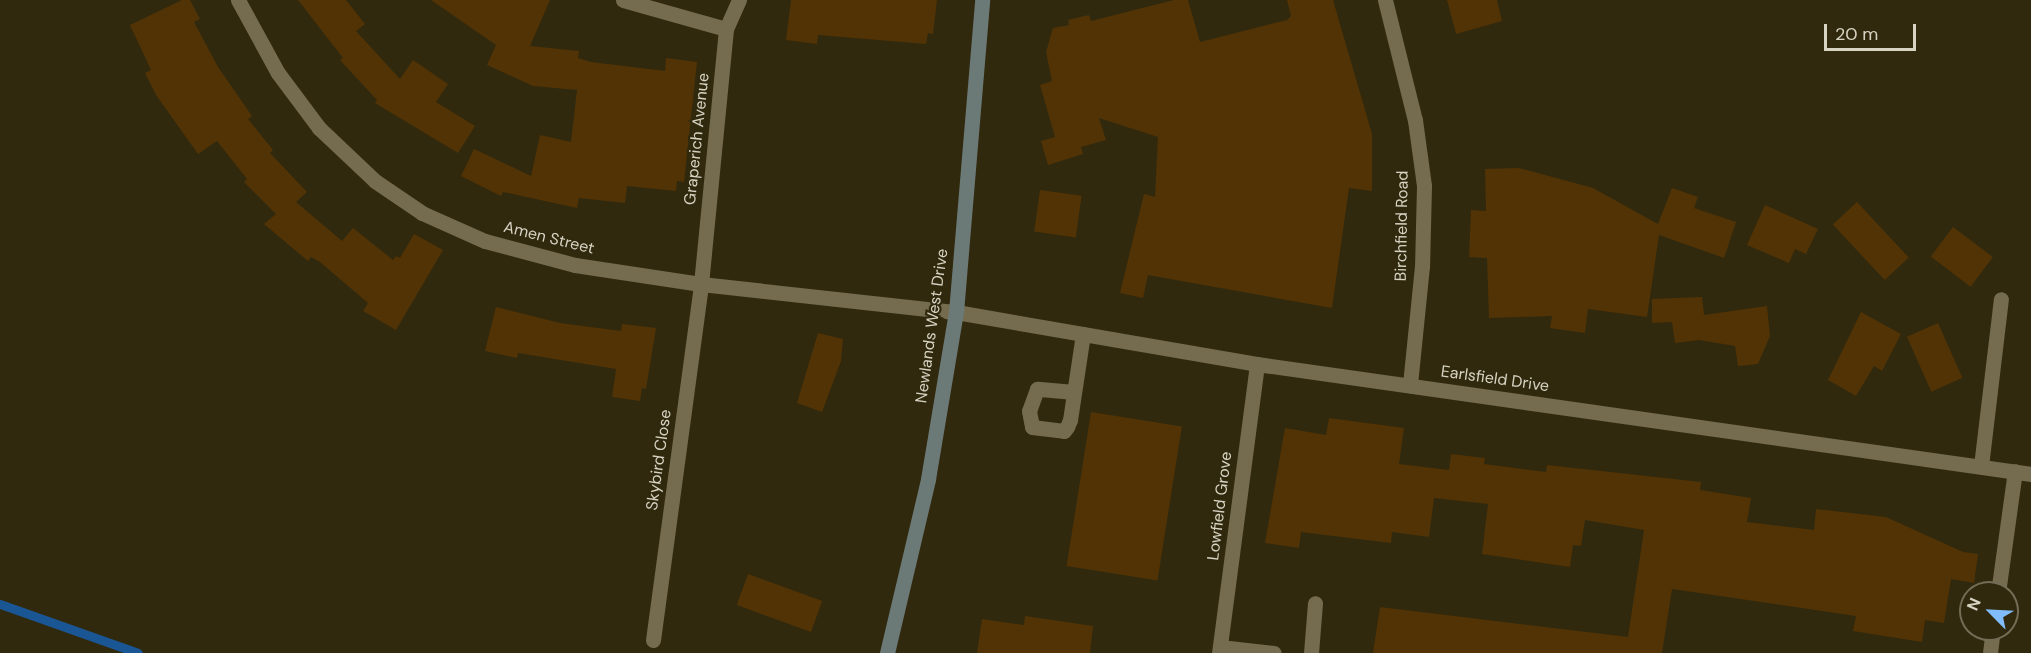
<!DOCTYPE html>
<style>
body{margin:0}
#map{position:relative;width:2031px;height:653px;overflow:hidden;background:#31290e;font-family:"DM Sans",sans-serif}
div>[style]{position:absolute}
.stream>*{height:9px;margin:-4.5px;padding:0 4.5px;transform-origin:4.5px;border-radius:4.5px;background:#1a5694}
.building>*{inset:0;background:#513305;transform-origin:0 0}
.lane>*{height:15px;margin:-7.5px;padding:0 7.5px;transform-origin:7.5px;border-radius:7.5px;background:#756c4f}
.street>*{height:15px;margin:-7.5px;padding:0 7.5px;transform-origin:7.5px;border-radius:7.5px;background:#756c4f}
.secondary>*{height:15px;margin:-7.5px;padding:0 7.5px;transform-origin:7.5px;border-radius:7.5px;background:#6c7a77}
span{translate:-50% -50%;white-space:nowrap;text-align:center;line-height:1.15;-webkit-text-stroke:4.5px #31290e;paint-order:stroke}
.street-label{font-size:16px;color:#d7d3c3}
.north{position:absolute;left:1959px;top:581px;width:60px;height:60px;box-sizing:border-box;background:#31290e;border:2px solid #736d56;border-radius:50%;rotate:294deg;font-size:16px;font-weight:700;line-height:24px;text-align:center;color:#d7d3c3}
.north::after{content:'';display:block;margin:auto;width:21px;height:27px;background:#80bdfa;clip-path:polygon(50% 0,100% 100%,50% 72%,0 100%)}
.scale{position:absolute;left:1824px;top:24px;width:92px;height:27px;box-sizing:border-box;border:3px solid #d7d3c3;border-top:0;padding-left:8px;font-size:18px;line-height:21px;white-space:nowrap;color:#d7d3c3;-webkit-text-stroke:4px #31290e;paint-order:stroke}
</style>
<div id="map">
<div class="stream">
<i style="left:0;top:604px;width:146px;rotate:19.5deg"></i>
</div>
<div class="building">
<i style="clip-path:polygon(182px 0,190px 0,200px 19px,194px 22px,218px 67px,252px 116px,248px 119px,273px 150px,270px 153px,307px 192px,296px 202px,342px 241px,353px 228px,393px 260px,396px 256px,400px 258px,414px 234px,443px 250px,396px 330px,363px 311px,368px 303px,320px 262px,311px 257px,308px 261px,264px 224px,276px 214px,244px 182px,247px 179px,217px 141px,198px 154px,156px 95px,145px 73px,151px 70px,130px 25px)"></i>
<i style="clip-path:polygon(298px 0,346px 0,365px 24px,356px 31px,400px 79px,413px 60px,448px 84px,436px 102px,475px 126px,458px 153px,375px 103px,377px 100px,340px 60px,343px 58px)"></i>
<i style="clip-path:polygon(431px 0,550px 0,530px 46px,579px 51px,578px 58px,591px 62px,665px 71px,666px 58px,697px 62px,684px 182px,677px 181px,676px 191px,627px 186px,625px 203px,579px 198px,577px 208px,503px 192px,501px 196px,461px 176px,474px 149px,531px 176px,540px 135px,571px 142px,577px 90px,533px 86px,487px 65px,496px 45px)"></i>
<i style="clip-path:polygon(791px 0,937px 0,933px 34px,928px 33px,926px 44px,818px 35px,817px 44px,786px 40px)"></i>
<i style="clip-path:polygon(1174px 0,1188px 0,1200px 42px,1287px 20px,1291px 16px,1287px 0,1333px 0,1372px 134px,1372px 191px,1349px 188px,1332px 308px,1148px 275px,1143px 298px,1120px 293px,1144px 194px,1155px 197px,1158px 137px,1099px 118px,1106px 140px,1081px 147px,1083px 154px,1048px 165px,1041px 141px,1055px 137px,1040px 85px,1052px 81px,1046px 52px,1053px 28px,1069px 25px,1068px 20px,1089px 15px,1091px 21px)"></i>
<i style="clip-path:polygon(1447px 0,1497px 0,1502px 21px,1456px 34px)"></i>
<i style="clip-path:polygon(1519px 168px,1593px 188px,1658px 224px,1672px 188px,1698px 197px,1694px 208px,1736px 222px,1724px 258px,1659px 235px,1647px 317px,1588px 309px,1585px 333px,1550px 328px,1552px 316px,1489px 318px,1487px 258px,1469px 257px,1471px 210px,1486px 211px,1485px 169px)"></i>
<i style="left:1040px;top:190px;width:42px;height:42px;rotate:8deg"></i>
<i style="left:1857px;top:202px;width:76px;height:33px;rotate:47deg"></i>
<i style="clip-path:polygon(1765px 205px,1818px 229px,1806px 254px,1795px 249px,1789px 263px,1747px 245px)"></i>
<i style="left:1953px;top:227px;width:50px;height:37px;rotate:37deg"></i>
<i style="clip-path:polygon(1702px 297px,1704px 315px,1767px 306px,1770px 336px,1758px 364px,1738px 366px,1735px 346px,1699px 340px,1675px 343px,1672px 322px,1652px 323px,1652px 299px)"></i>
<i style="clip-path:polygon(496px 307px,560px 323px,621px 331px,622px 324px,656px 328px,646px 389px,642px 388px,640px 401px,612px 397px,616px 369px,518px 353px,517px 358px,485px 351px)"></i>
<i style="clip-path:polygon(1861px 312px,1901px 334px,1882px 371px,1874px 366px,1856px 396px,1828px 380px)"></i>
<i style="left:1938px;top:323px;width:60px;height:34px;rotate:66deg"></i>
<i style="clip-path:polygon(818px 333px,843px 339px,841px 361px,822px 412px,797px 403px)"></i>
<i style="left:1091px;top:412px;width:92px;height:156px;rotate:9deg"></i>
<i style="clip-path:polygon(1329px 418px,1404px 428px,1399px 464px,1449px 470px,1451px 454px,1485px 458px,1484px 464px,1546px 472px,1547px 465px,1701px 482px,1700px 490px,1751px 498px,1747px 522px,1814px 530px,1816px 509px,1886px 517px,1963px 552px,1978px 554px,1974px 583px,1951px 579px,1944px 623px,1925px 620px,1922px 642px,1853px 631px,1856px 616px,1672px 589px,1662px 653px,1373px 653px,1380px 607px,1628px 637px,1644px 530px,1585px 520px,1581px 546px,1573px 545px,1570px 567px,1482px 554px,1488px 504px,1434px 498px,1429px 537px,1392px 532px,1391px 543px,1301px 532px,1299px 548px,1265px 543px,1285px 428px,1326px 435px)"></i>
<i style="left:748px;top:574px;width:79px;height:33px;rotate:20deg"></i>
<i style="clip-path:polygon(1025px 616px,1093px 626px,1090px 653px,977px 653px,982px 619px,1024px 625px)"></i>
</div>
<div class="lane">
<i style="left:1074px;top:392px;width:37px;rotate:-175deg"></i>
<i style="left:1037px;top:389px;width:23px;rotate:110deg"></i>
<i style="left:1029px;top:411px;width:16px;rotate:79deg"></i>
<i style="left:1032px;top:427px;width:32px;rotate:7deg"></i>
<i style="left:1064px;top:431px;width:5px;rotate:-53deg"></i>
<i style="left:1067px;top:427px;width:8px;rotate:-67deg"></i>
<i style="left:1070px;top:420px;width:87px;rotate:-81.4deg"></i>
<i style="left:1981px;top:466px;width:168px;rotate:-83.2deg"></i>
<i style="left:1220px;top:647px;width:54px;rotate:6.3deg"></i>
<i style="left:1311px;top:653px;width:50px;rotate:-85.4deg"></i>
</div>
<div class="street">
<i style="left:238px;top:0;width:83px;rotate:61.3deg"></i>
<i style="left:278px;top:73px;width:69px;rotate:53.3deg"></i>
<i style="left:319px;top:128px;width:77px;rotate:43.4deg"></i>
<i style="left:375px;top:181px;width:57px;rotate:34.2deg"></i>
<i style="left:422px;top:213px;width:69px;rotate:24deg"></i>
<i style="left:485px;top:241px;width:93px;rotate:14.9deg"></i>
<i style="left:575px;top:265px;width:127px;rotate:8.6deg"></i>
<i style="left:701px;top:284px;width:257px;rotate:6.3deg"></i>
<i style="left:956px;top:312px;width:305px;rotate:9.8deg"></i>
<i style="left:1257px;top:364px;width:782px;rotate:8.09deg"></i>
<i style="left:623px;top:0;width:107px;rotate:15.7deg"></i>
<i style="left:1385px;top:0;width:124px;rotate:76deg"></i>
<i style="left:1415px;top:120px;width:67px;rotate:82.2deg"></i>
<i style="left:1424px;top:186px;width:80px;rotate:91.4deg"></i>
<i style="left:1422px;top:266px;width:120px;rotate:95.8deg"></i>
<i style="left:1998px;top:593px;width:123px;rotate:-82.1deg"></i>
<i style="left:653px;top:640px;width:359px;rotate:-82.3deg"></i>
<i style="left:701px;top:284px;width:256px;rotate:-84.4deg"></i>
<i style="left:726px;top:29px;width:32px;rotate:-66deg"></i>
<i style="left:1219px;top:653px;width:291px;rotate:-82.5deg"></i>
<i style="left:1990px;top:653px;width:24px;rotate:-83deg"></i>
</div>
<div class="secondary">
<i style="left:887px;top:653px;width:179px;rotate:-76.7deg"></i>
<i style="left:928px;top:479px;width:169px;rotate:-80.5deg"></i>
<i style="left:956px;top:312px;width:313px;rotate:-85.2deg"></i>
</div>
<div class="street-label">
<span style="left:697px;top:139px;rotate:-84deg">Graperich Avenue</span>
<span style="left:1402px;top:226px;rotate:-89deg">Birchfield Road</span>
<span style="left:549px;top:238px;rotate:14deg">Amen Street</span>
<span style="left:932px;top:326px;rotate:-82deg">Newlands West Drive</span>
<span style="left:1495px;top:379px;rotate:8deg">Earlsfield Drive</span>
<span style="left:659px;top:460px;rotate:-82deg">Skybird Close</span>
<span style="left:1220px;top:506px;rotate:-83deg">Lowfield Grove</span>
</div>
<div class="north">N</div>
<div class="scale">20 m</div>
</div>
